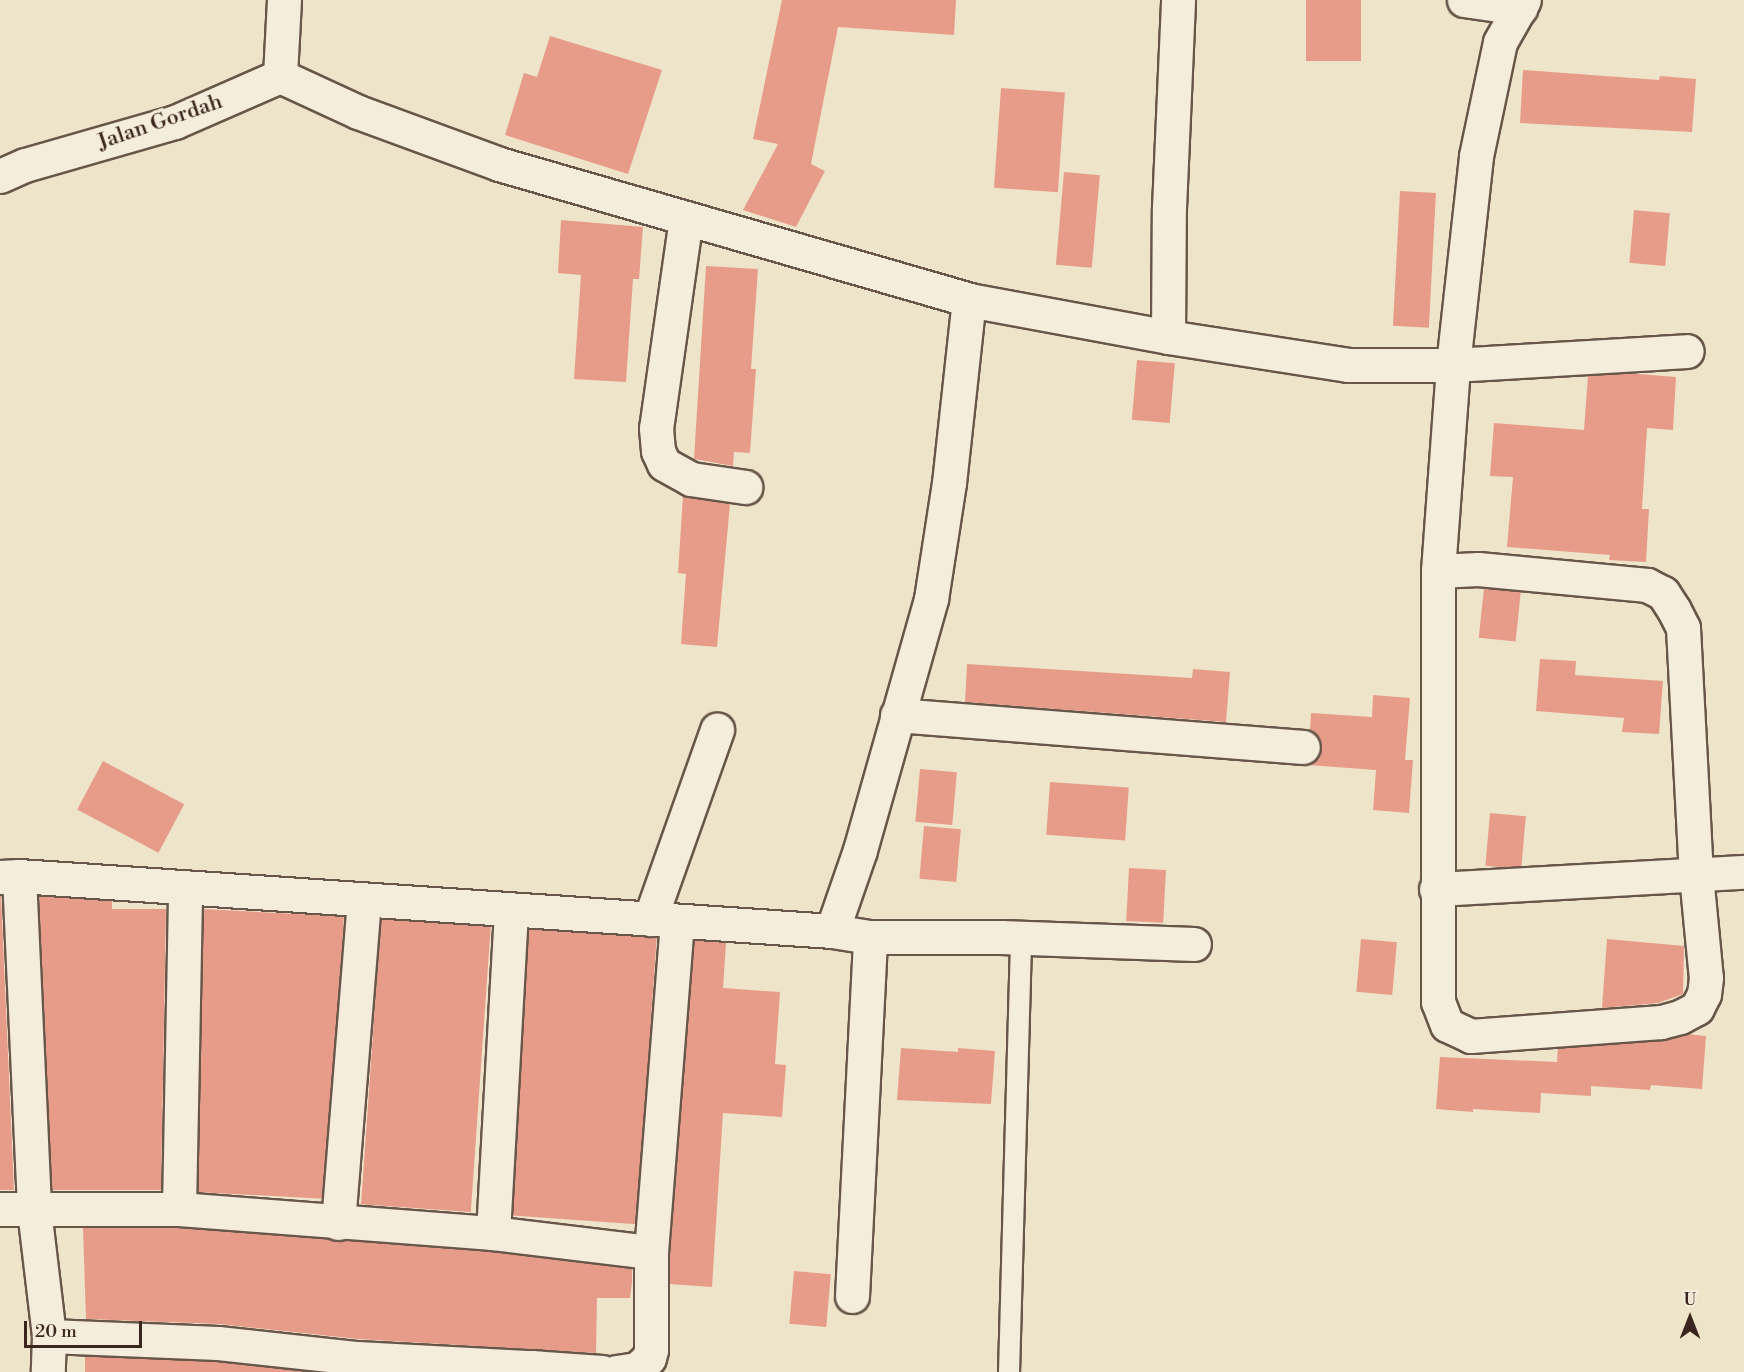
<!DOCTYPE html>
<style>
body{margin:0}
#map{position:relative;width:1744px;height:1372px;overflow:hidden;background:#eee4c9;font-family:"Libre Bodoni",serif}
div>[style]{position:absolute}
.building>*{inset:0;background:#e79c8a;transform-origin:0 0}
.roads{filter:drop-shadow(2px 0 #675649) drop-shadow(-2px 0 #675649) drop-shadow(0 2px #675649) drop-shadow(0 -2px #675649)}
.lane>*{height:20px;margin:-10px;padding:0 10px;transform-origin:10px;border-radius:10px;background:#f4eddc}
.street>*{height:33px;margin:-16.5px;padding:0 16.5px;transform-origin:16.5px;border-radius:16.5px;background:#f4eddc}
span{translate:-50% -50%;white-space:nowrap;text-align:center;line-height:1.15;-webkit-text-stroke:6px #f4eddc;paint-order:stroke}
.street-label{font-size:22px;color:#3a261e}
.north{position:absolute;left:1660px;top:1288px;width:60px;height:60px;-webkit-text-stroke:4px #f4eddc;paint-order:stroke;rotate:0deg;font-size:16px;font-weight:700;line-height:24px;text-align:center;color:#3a261e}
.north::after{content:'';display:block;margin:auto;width:21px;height:27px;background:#3a261e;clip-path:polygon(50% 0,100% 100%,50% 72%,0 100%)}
.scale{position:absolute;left:24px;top:1321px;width:118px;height:27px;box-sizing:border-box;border:3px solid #3a261e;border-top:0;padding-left:8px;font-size:18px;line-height:21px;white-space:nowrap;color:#3a261e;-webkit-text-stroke:4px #f4eddc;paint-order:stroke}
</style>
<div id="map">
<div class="building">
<div style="clip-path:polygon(782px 0,956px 0,954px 35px,838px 27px,811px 164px,825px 171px,796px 227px,743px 210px,778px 144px,753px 139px)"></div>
<div style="left:1306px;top:0;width:55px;height:61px"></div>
<div style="clip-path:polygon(550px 36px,662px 70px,628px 174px,505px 135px,524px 73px,537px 77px)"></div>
<div style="clip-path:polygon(1523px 70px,1659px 80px,1660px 76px,1696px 79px,1692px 132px,1520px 123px)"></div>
<div style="left:1001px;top:88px;width:64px;height:100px;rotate:4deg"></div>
<div style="left:1064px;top:172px;width:36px;height:93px;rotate:5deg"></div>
<div style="left:1400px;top:191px;width:36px;height:135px;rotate:3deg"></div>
<div style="left:1634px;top:210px;width:36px;height:53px;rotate:5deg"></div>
<div style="clip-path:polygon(561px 220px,643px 227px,639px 279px,633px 279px,626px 382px,574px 379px,581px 275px,558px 273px)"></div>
<div style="clip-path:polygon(706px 266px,758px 269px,751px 369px,756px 369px,750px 453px,734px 452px,733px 466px,694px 459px)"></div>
<div style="left:1137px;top:360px;width:38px;height:60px;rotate:5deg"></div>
<div style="clip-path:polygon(1626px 373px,1676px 377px,1673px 430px,1647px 428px,1642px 509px,1649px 509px,1646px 562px,1609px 560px,1610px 555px,1507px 547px,1513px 477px,1490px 476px,1494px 423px,1584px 430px,1588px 376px)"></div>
<div style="clip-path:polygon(683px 496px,730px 504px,717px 647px,681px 644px,686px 574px,678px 573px)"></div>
<div style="left:1484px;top:588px;width:37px;height:50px;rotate:6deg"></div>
<div style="clip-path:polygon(1540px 659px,1576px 661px,1575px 675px,1663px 681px,1659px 734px,1622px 732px,1624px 718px,1536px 711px)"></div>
<div style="clip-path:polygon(967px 664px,1192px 678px,1193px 669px,1230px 672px,1226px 722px,965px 702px)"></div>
<div style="clip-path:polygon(1373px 695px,1410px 698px,1405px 760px,1413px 760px,1409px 813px,1373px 810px,1376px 770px,1308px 765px,1318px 758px,1322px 748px,1320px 738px,1310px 730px,1311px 713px,1372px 717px)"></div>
<div style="left:103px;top:761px;width:92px;height:55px;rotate:28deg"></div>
<div style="left:920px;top:769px;width:37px;height:53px;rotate:5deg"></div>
<div style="left:1050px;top:782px;width:79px;height:53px;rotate:4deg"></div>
<div style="left:1490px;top:813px;width:36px;height:53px;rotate:5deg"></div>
<div style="left:924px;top:826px;width:37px;height:53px;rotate:5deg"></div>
<div style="left:1129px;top:868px;width:37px;height:53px;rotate:3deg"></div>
<div style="clip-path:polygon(0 896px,1px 896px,14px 1190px,0 1190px)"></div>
<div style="clip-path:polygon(39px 896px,112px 901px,112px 909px,166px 909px,161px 1190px,52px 1190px)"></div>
<div style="left:203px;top:909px;width:141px;height:283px;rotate:3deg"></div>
<div style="left:381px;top:919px;width:110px;height:286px;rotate:4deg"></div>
<div style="left:529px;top:929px;width:128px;height:287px;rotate:4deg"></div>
<div style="left:1361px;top:939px;width:36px;height:53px;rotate:5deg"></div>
<div style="clip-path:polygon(1607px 939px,1684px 946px,1683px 994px,1658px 1003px,1602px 1008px)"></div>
<div style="clip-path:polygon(694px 940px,726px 943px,723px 988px,780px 992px,775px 1064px,786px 1065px,782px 1117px,723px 1113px,712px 1287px,670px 1284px,670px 1253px)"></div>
<div style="clip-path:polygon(1687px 1034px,1706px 1036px,1702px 1089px,1651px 1085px,1650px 1090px,1591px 1086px,1591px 1096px,1541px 1093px,1540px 1113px,1473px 1109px,1473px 1112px,1436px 1109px,1440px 1057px,1557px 1062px,1558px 1048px,1662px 1041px)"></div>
<div style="clip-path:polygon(901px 1048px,958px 1052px,958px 1048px,995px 1051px,991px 1104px,897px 1100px)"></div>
<div style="clip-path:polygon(83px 1228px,178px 1228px,491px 1252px,632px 1269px,632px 1282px,630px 1298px,597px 1298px,596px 1353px,358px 1339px,219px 1324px,86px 1319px)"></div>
<div style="left:794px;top:1271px;width:37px;height:53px;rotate:5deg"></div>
<div style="clip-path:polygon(85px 1356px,217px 1362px,312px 1372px,85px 1372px)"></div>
</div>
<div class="roads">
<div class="lane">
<div style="left:1009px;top:1372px;width:435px;rotate:-88.4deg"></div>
</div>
<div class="street">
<div style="left:1464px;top:0;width:57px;rotate:8.1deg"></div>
<div style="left:280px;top:76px;width:86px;rotate:24.8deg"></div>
<div style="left:358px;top:112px;width:150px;rotate:20.2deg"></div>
<div style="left:499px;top:164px;width:489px;rotate:16.1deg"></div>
<div style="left:969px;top:300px;width:202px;rotate:10.5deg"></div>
<div style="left:1168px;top:337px;width:182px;rotate:8.8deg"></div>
<div style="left:1348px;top:365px;width:105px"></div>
<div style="left:1453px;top:365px;width:234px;rotate:-3.4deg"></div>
<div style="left:0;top:176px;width:27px;rotate:-24deg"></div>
<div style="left:25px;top:165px;width:156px;rotate:-16deg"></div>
<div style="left:175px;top:122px;width:115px;rotate:-23.7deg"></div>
<div style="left:280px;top:76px;width:76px;rotate:-87deg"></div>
<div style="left:686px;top:218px;width:212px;rotate:98.1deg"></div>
<div style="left:656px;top:428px;width:23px;rotate:85deg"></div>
<div style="left:658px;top:451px;width:14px;rotate:65deg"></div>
<div style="left:664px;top:464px;width:31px;rotate:29deg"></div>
<div style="left:691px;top:479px;width:55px;rotate:8.4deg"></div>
<div style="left:1168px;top:337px;width:129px;rotate:-89.6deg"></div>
<div style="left:1169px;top:208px;width:208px;rotate:-87.5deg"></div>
<div style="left:1438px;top:571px;width:40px;rotate:-2.9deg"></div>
<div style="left:1478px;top:569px;width:170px;rotate:5.4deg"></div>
<div style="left:1647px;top:585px;width:18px;rotate:27deg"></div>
<div style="left:1663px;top:593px;width:20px;rotate:57deg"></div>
<div style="left:1674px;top:610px;width:20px;rotate:63deg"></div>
<div style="left:1683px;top:628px;width:247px;rotate:87deg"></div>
<div style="left:1696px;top:875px;width:103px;rotate:84.5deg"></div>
<div style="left:1706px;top:978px;width:16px;rotate:97deg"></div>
<div style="left:1704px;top:994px;width:16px;rotate:117deg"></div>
<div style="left:1697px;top:1008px;width:19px;rotate:152deg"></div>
<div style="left:1680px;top:1017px;width:20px;rotate:165deg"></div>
<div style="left:1661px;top:1022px;width:191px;rotate:175.8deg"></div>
<div style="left:1471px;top:1036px;width:26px;rotate:-155deg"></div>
<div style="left:1447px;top:1025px;width:25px;rotate:-111deg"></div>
<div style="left:1438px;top:1002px;width:431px;rotate:-90deg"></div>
<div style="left:1438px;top:571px;width:207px;rotate:-85.8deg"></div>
<div style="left:1453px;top:365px;width:210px;rotate:-83.7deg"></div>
<div style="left:1476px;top:156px;width:116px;rotate:-78.1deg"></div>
<div style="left:1500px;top:42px;width:48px;rotate:-60.3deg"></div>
<div style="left:897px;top:715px;width:407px;rotate:4.5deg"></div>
<div style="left:19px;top:876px;width:334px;rotate:87.4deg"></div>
<div style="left:34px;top:1210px;width:127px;rotate:83.2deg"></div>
<div style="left:49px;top:1336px;width:36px;rotate:92deg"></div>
<div style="left:0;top:877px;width:19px;rotate:-3deg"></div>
<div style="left:19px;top:876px;width:815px;rotate:3.87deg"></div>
<div style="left:832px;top:931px;width:86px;rotate:-70.9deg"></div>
<div style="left:860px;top:850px;width:261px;rotate:-74.2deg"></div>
<div style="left:931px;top:599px;width:117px;rotate:-81.2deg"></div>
<div style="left:949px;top:483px;width:184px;rotate:-83.8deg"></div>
<div style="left:1436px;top:889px;width:308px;rotate:-3.2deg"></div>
<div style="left:650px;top:919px;width:201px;rotate:-70.5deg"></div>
<div style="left:832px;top:931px;width:38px;rotate:9deg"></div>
<div style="left:870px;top:937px;width:131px"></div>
<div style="left:1001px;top:937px;width:193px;rotate:2.1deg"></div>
<div style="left:0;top:1209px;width:179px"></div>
<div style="left:179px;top:1209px;width:315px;rotate:4.4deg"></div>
<div style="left:493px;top:1233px;width:159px;rotate:6.9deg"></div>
<div style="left:179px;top:1209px;width:322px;rotate:-88.9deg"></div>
<div style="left:338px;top:1223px;width:324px;rotate:-85.4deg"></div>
<div style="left:493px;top:1233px;width:324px;rotate:-86.8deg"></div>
<div style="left:852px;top:1296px;width:359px;rotate:-87.1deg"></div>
<div style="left:49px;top:1336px;width:169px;rotate:2.4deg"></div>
<div style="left:218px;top:1343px;width:140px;rotate:6.2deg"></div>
<div style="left:357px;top:1358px;width:174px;rotate:3deg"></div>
<div style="left:531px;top:1367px;width:5px;rotate:90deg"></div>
<div style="left:531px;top:1367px;width:71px;rotate:4deg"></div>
<div style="left:616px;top:1372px;width:21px;rotate:-8deg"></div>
<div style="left:637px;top:1369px;width:16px;rotate:-43deg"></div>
<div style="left:649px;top:1358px;width:8px;rotate:-76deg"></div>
<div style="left:651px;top:1350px;width:98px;rotate:-90deg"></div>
<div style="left:651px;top:1252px;width:332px;rotate:-85.5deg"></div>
</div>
</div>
<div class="street-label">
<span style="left:160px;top:122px;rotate:-19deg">Jalan Gordah</span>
</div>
<div class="north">U</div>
<div class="scale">20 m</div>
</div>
